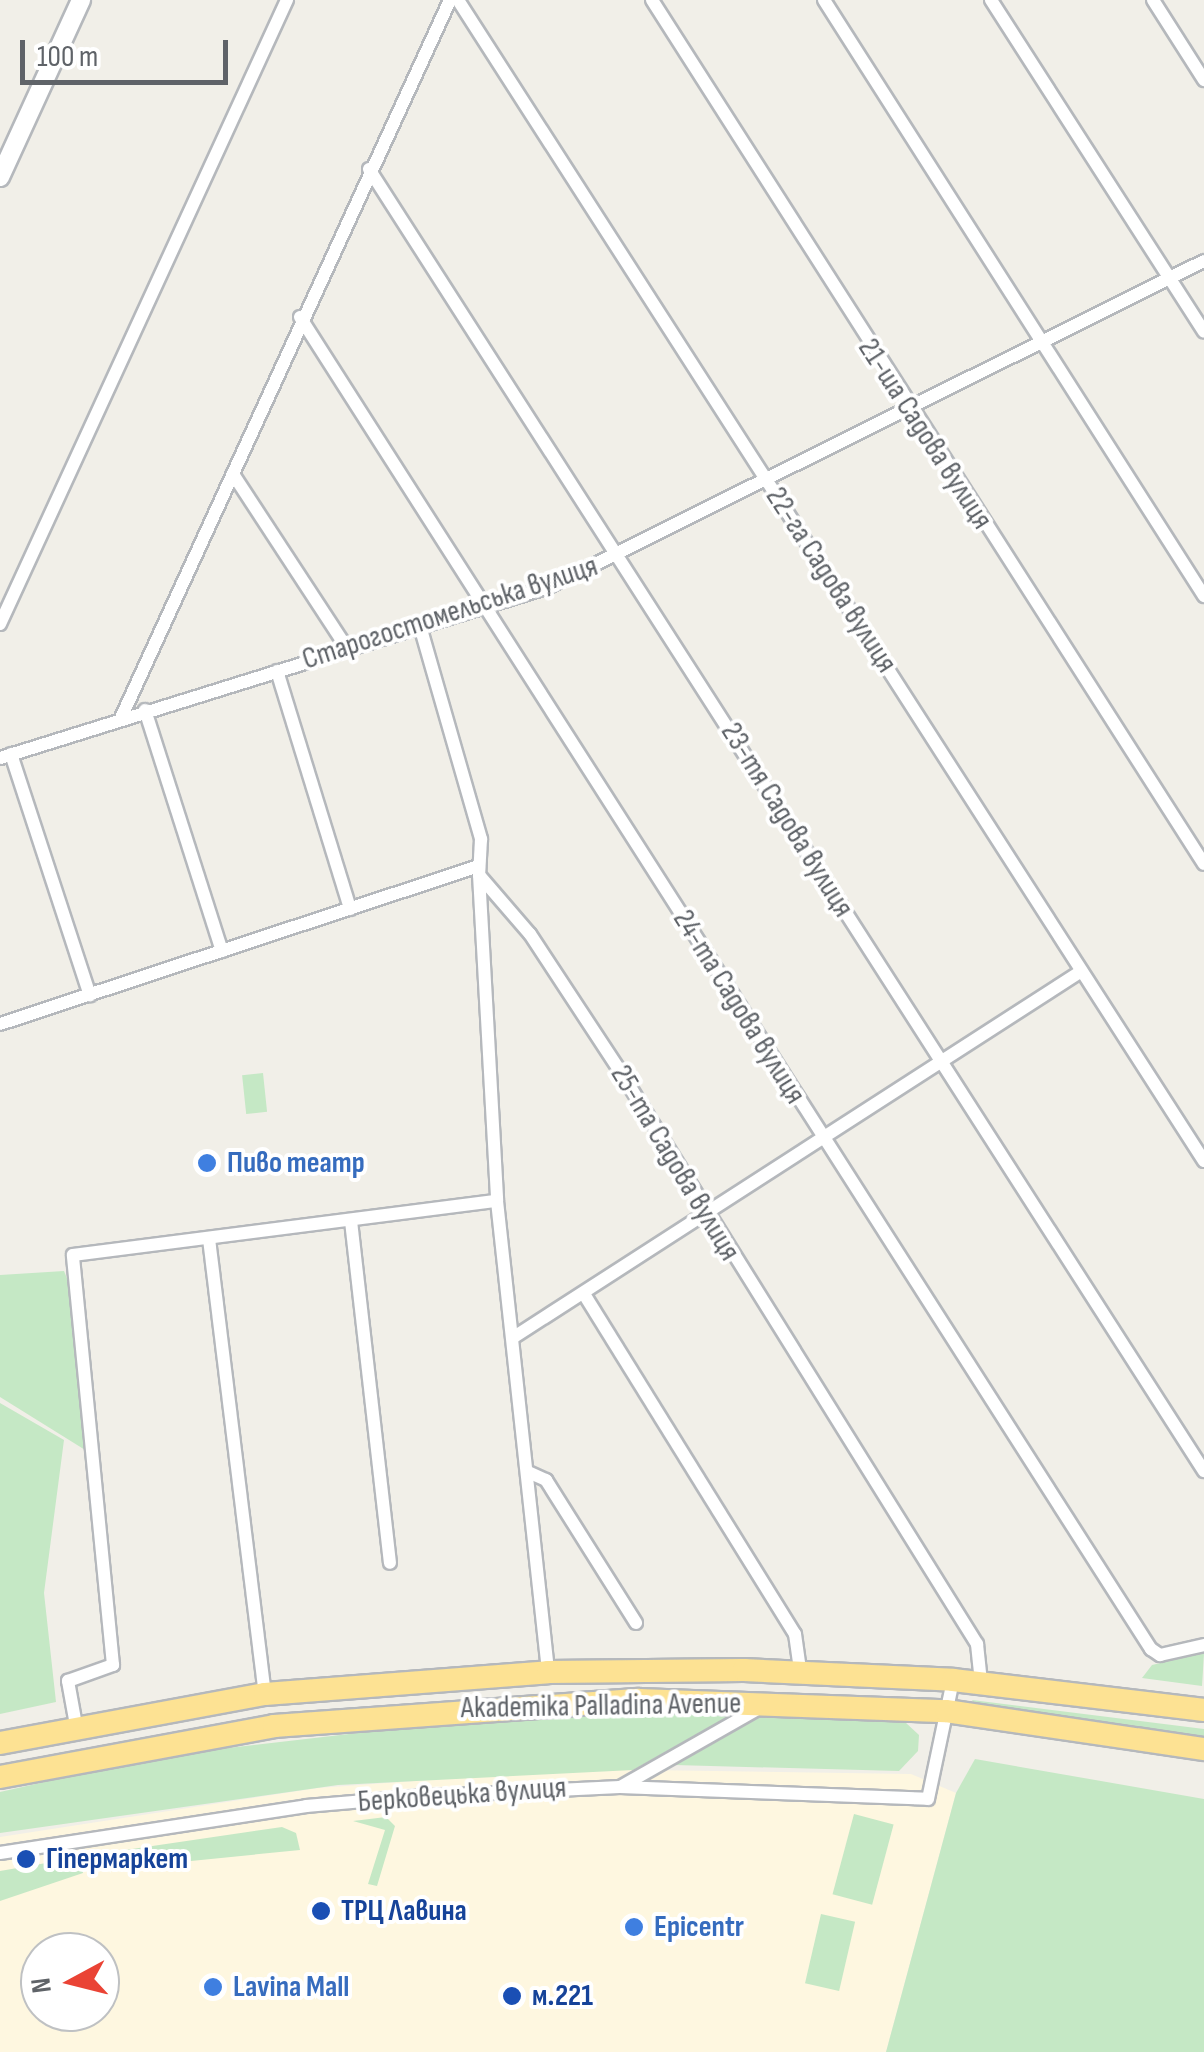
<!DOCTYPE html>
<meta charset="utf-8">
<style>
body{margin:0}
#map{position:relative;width:1204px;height:2052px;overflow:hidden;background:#f1efe8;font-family:"Sofia Sans Condensed",sans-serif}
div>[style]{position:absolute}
.commercial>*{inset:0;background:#fef7e0}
.green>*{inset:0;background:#c5e8c5;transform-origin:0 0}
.roads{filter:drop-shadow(2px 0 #b5b8bc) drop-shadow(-2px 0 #b5b8bc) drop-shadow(0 2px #b5b8bc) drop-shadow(0 -2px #b5b8bc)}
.street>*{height:12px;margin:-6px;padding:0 6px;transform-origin:6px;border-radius:6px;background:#fff}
.secondary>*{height:18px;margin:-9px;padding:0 9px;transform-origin:9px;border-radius:9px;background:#fff}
.highway>*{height:22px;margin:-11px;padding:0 11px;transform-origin:11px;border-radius:11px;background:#fde293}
.dots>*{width:28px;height:28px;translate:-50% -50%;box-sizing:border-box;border:5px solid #fff;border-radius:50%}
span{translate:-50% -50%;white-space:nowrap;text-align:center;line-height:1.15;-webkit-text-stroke:8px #fff;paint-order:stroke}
.street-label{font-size:30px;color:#5f6368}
.shop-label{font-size:30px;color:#366cbe;font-weight:700}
.left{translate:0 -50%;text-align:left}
.transit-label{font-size:30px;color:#164399;font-weight:700}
.north{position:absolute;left:20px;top:1932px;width:100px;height:100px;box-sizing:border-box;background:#fff;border:2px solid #bfc1c3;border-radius:50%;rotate:263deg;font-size:28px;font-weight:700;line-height:40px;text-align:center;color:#5f6368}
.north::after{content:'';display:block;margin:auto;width:35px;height:45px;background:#ea4335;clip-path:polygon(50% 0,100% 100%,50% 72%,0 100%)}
.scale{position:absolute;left:20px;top:40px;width:208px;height:45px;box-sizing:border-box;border:5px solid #5f6368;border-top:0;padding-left:12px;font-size:30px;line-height:35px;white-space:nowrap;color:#5f6368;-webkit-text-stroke:8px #fff;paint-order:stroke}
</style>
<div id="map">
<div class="commercial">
<div style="clip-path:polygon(evenodd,579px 1769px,911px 1774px,956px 1793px,886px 2052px,0 2052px,0 1837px,318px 1788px,579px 1769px,40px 1952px,100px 1952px,100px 2012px,40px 2012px,40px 1952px)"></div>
</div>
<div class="green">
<div style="left:263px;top:1073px;width:39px;height:21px;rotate:84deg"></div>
<div style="clip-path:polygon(64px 1271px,68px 1281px,90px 1453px,0 1397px,0 1275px)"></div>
<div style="clip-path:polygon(0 1403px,64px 1440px,44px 1593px,56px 1702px,0 1714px)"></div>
<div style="clip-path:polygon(1204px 1653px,1202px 1686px,1142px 1678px,1152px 1665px)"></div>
<div style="clip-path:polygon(972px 1700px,1204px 1729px,1204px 1737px,975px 1705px)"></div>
<div style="clip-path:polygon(739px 1711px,633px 1770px,338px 1785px,0 1833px,0 1792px,160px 1756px,470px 1720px)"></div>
<div style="clip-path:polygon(765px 1714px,905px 1722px,919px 1735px,918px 1751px,899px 1771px,675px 1765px)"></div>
<div style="clip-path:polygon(975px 1759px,1204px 1799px,1204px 2052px,886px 2052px,956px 1793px)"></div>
<div style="left:854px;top:1814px;width:41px;height:83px;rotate:15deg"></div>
<div style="clip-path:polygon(386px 1817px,395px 1826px,377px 1886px,368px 1884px,385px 1830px,353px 1821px)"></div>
<div style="clip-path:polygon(282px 1827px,296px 1833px,300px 1850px,101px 1870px,98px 1854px)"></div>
<div style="clip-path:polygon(81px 1857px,83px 1873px,0 1901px,0 1871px)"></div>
<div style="left:821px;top:1914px;width:35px;height:71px;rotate:13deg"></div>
</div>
<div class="roads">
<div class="street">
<div style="left:458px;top:0;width:1380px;rotate:57.28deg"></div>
<div style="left:652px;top:0;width:1025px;rotate:57.43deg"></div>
<div style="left:824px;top:0;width:707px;rotate:57.48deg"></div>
<div style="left:991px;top:0;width:394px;rotate:57.3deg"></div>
<div style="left:1153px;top:0;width:95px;rotate:57.5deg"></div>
<div style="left:369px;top:169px;width:1547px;rotate:57.33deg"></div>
<div style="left:300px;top:317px;width:1581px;rotate:57.43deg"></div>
<div style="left:1151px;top:1649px;width:11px;rotate:34deg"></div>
<div style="left:1160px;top:1655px;width:45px;rotate:-12.8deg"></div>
<div style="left:233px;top:474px;width:207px;rotate:56.8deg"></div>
<div style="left:0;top:624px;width:687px;rotate:-65.3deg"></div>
<div style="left:420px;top:626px;width:222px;rotate:74deg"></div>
<div style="left:481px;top:839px;width:36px;rotate:93deg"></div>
<div style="left:479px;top:875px;width:78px;rotate:49.2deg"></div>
<div style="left:530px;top:934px;width:168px;rotate:56.7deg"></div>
<div style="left:622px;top:1074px;width:672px;rotate:58.09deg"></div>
<div style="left:977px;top:1644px;width:38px;rotate:84deg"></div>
<div style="left:277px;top:671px;width:249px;rotate:72.9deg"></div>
<div style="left:145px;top:710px;width:253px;rotate:72.3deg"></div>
<div style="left:121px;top:718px;width:790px;rotate:-65.38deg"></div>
<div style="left:11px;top:754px;width:254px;rotate:71.9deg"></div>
<div style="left:0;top:758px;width:575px;rotate:-17.3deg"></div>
<div style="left:549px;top:587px;width:732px;rotate:-26.46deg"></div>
<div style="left:479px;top:875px;width:326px;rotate:86.8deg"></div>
<div style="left:497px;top:1201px;width:474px;rotate:83.8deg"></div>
<div style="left:0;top:1024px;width:504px;rotate:-18.26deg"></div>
<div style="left:351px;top:1221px;width:344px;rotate:83.5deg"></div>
<div style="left:209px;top:1239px;width:458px;rotate:83deg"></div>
<div style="left:584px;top:1294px;width:400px;rotate:58.2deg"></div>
<div style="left:795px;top:1634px;width:37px;rotate:82deg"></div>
<div style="left:514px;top:1337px;width:673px;rotate:-32.82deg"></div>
<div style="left:528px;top:1472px;width:20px;rotate:24deg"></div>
<div style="left:546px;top:1480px;width:169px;rotate:57.8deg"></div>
<div style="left:76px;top:1725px;width:45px;rotate:-100.3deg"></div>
<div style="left:68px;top:1681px;width:48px;rotate:-19.6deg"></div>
<div style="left:113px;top:1665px;width:412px;rotate:-95.6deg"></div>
<div style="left:73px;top:1255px;width:427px;rotate:-7.3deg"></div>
<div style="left:622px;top:1786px;width:160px;rotate:-29.6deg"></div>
<div style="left:0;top:1853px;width:310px;rotate:-8.7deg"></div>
<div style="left:306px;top:1806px;width:104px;rotate:-4.9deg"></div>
<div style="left:410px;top:1797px;width:210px;rotate:-2.7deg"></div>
<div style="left:620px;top:1787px;width:308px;rotate:2.2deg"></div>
<div style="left:928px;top:1799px;width:122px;rotate:-78.1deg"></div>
</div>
<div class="secondary">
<div style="left:0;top:177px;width:195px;rotate:-65.4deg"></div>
</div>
<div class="highway">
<div style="left:0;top:1743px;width:269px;rotate:-10.5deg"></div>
<div style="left:265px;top:1694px;width:284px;rotate:-4.4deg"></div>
<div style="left:548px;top:1672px;width:196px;rotate:-0.6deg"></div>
<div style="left:744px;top:1670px;width:209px;rotate:2.7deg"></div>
<div style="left:953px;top:1680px;width:253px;rotate:6.8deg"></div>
<div style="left:0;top:1777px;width:279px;rotate:-10.5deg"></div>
<div style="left:274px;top:1726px;width:366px;rotate:-4.1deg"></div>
<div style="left:639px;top:1700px;width:307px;rotate:2.1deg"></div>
<div style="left:946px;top:1711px;width:261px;rotate:8.4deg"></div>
</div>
</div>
<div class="dots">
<div style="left:207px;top:1163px;background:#3f7fe0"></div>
<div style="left:26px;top:1859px;background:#1a4fb4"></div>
<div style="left:321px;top:1911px;background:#1a4fb4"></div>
<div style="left:634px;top:1927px;background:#3f7fe0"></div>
<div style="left:213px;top:1987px;background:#3f7fe0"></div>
<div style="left:512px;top:1996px;background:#1a4fb4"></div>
</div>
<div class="street-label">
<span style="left:925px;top:434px;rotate:57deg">21-ша Садова вулиця</span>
<span style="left:831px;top:580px;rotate:57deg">22-га Садова вулиця</span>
<span style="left:450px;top:613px;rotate:-18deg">Старогостомельська вулиця</span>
<span style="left:787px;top:820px;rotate:58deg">23-тя Садова вулиця</span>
<span style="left:739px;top:1007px;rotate:58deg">24-та Садова вулиця</span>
<span style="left:675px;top:1163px;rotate:59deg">25-та Садова вулиця</span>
<span style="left:601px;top:1706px;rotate:-1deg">Akademika Palladina Avenue</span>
<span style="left:462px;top:1795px;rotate:-4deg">Берковецька вулиця</span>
</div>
<div class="shop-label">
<span class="left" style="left:227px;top:1163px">Пиво театр</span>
<span class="left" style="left:654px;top:1927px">Epicentr</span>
<span class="left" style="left:233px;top:1987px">Lavina Mall</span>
</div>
<div class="transit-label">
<span class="left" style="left:46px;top:1859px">Гіпермаркет</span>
<span class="left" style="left:341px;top:1911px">ТРЦ Лавина</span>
<span class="left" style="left:532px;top:1996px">м.221</span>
</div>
<div class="north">N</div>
<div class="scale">100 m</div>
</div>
